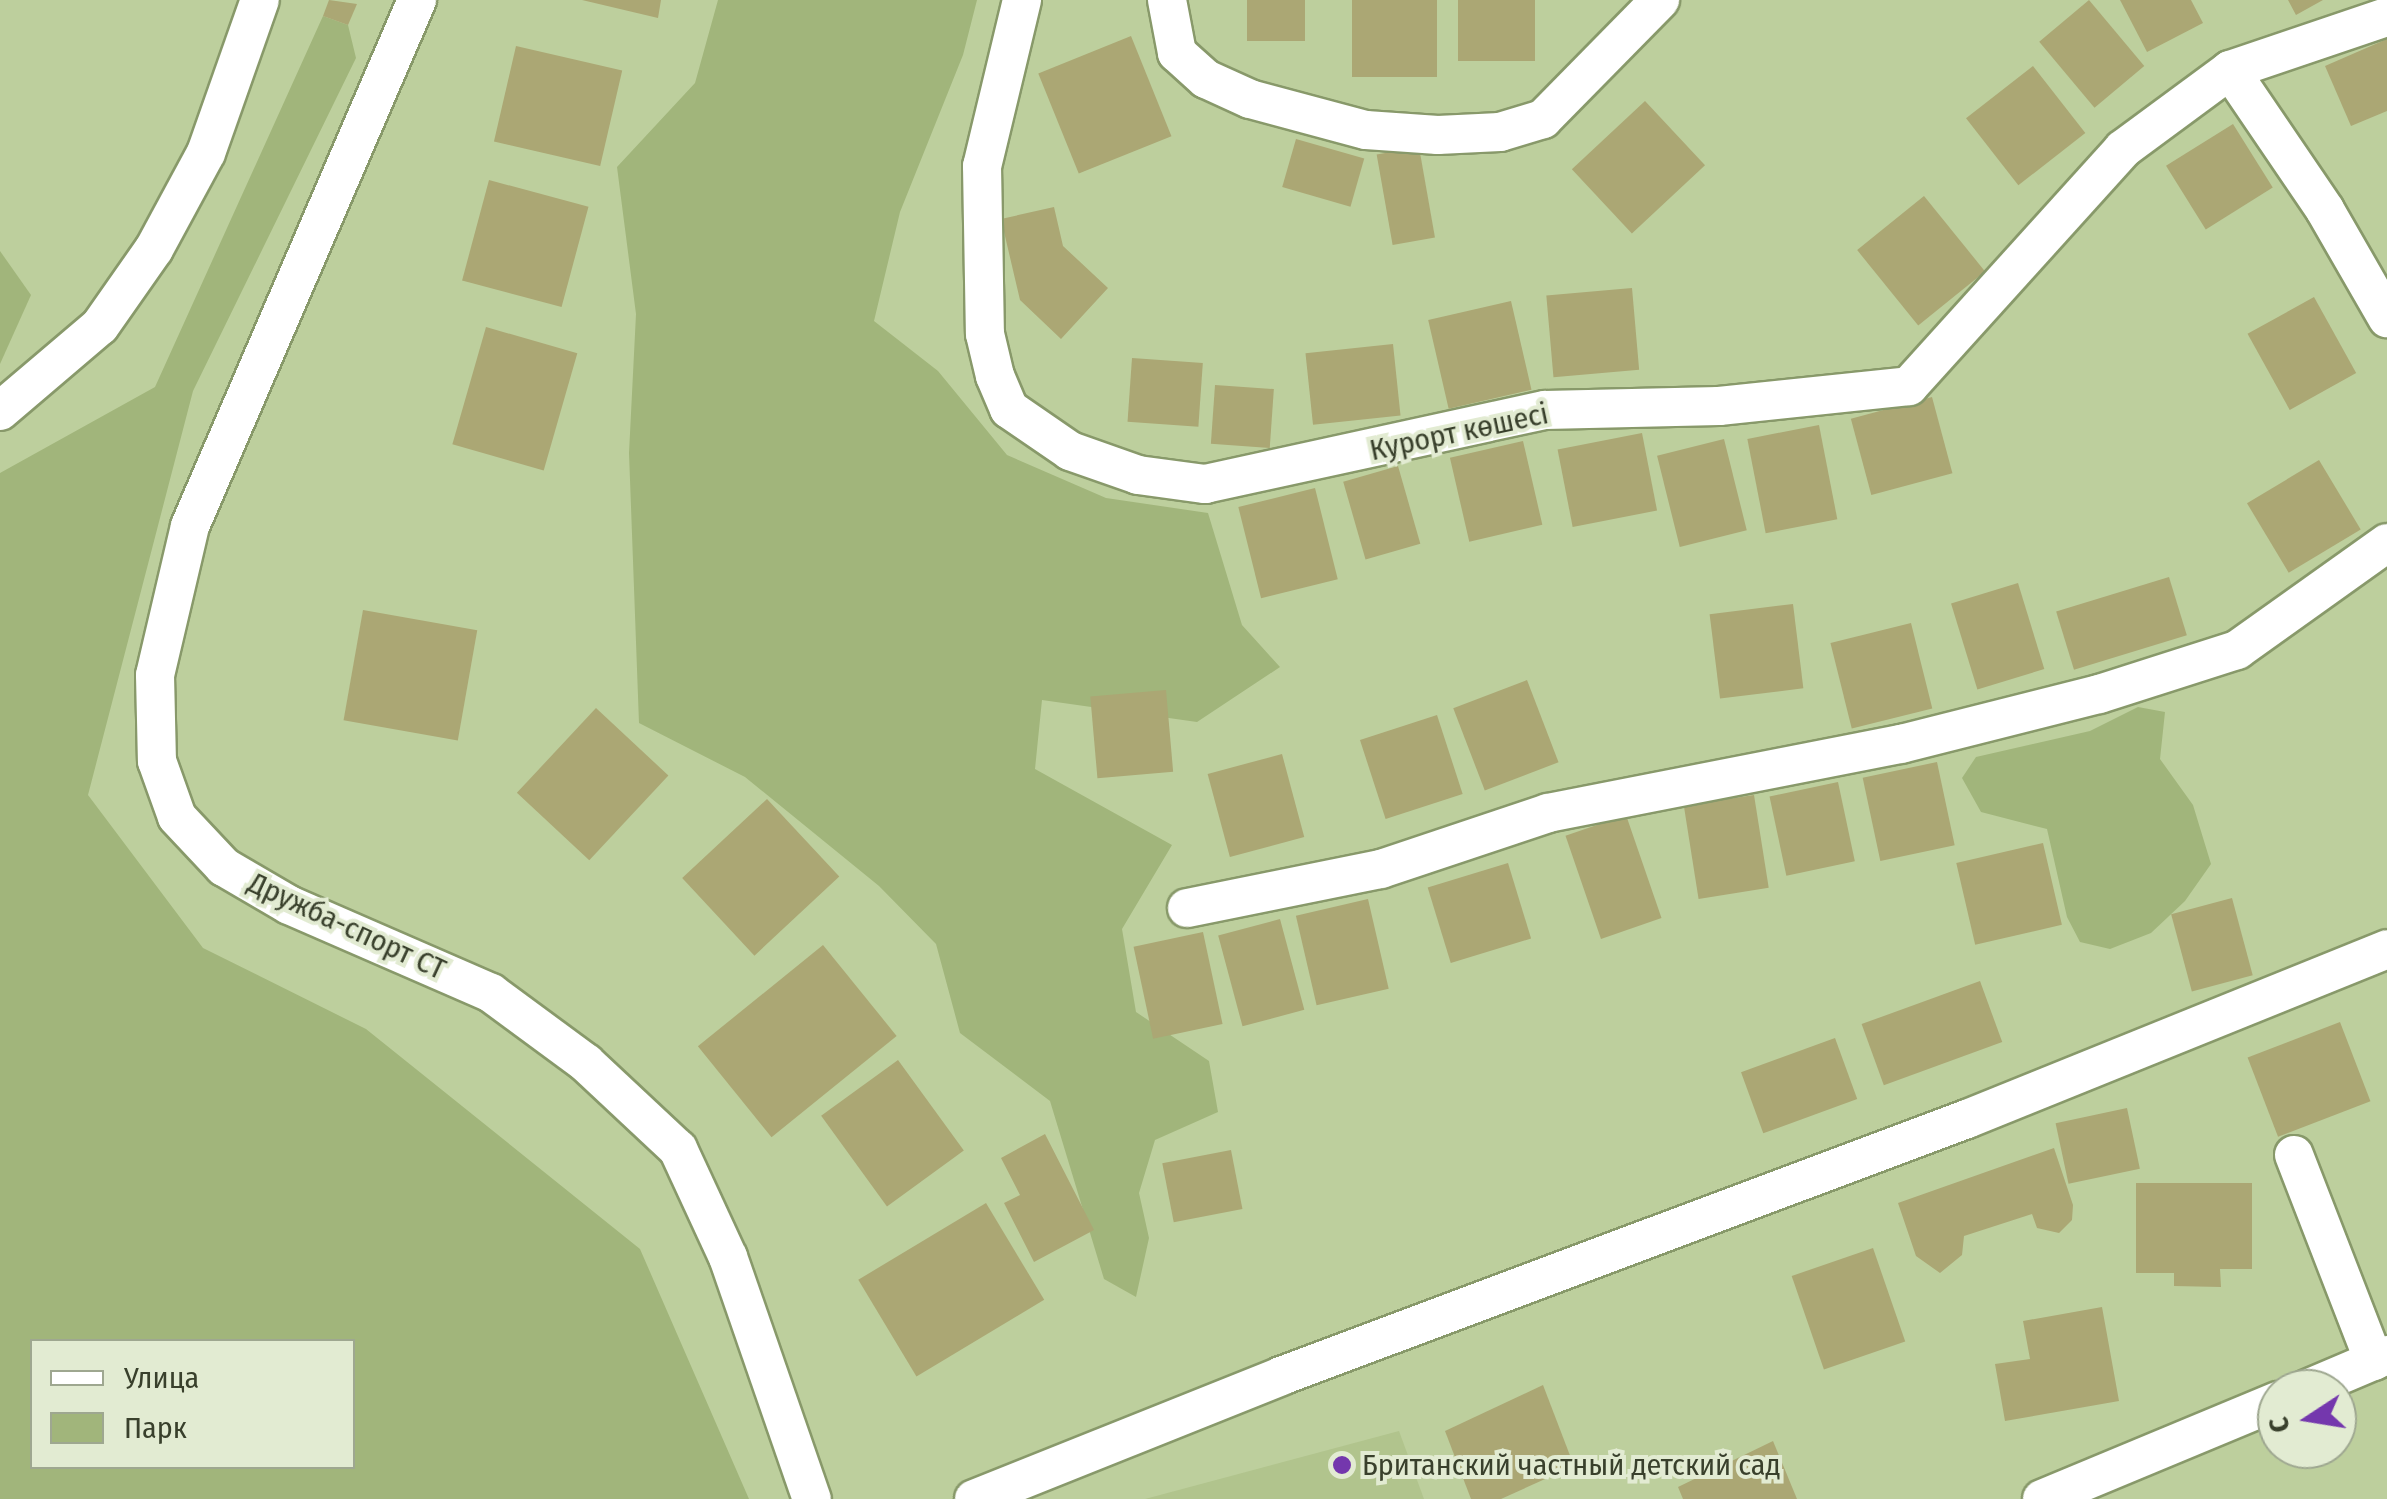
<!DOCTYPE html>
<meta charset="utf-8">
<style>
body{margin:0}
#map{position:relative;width:2387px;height:1499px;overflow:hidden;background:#bdcf9d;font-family:"Fira Sans Condensed",sans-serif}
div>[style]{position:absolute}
.built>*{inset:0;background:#b1c48d}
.green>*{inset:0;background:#a1b57b}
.building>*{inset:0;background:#aba774;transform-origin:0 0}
.roads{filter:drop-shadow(2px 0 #88996a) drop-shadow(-2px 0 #88996a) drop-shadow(0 2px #88996a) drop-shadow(0 -2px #88996a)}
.street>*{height:38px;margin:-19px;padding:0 19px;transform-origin:19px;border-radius:19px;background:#fff}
.dots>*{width:28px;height:28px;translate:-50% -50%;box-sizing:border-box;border:5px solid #e2ebd2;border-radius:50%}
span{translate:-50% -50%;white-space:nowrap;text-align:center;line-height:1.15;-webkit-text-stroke:8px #e2ebd2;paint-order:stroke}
.street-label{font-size:30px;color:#39402c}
.poi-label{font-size:30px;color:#39402c}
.left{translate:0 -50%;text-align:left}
.legend{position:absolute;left:30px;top:1339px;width:325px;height:130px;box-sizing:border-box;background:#e2ebd2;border:2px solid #9ea790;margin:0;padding:12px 18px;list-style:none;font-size:30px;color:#39402c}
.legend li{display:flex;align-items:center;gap:20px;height:50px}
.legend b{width:50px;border:2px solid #9ea790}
.north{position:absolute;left:2257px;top:1369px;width:100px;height:100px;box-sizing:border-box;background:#e2ebd2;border:2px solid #9ea790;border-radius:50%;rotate:258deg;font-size:28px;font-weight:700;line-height:40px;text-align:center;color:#39402c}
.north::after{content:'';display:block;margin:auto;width:35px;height:45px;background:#7437ad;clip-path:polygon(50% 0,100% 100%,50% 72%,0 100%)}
</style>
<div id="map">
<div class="built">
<div style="clip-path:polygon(1399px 1431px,1424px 1499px,1145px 1499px)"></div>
</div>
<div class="green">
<div style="clip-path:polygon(718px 0,977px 0,963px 55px,900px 212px,874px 321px,938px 371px,1007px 455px,1106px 498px,1208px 513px,1242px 625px,1280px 667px,1197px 722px,1042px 700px,1035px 769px,1172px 845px,1122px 929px,1136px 1012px,1209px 1061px,1218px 1112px,1155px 1140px,1139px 1193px,1149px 1238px,1136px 1297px,1104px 1279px,1050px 1101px,960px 1033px,936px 944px,879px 886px,745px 777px,639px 723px,629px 453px,636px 314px,617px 167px,695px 83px)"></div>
<div style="clip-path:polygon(evenodd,323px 16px,348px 25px,356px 58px,193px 391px,88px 795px,203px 948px,366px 1029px,640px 1249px,749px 1499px,0 1499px,0 473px,155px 387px,323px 16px,32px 1342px,352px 1342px,352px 1466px,32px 1466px,32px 1342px)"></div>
<div style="clip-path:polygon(0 251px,31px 295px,0 364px)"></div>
<div style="clip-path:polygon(2138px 707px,2165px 712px,2160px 759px,2193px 805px,2211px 864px,2185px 901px,2151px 933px,2110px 949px,2080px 942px,2067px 917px,2047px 829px,1981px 812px,1962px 778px,1976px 757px,2090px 731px)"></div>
</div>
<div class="building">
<div style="clip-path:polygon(329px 0,357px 4px,348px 25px,323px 16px)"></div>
<div style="clip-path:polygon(582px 0,661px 0,658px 18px)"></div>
<div style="left:1247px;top:0;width:58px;height:41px"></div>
<div style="left:1352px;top:0;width:85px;height:77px"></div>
<div style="left:1458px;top:0;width:77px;height:61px"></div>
<div style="left:2089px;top:0;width:86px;height:65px;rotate:50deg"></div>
<div style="clip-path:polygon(2120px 0,2191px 0,2203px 23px,2147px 52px)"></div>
<div style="clip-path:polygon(2288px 0,2323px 0,2296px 15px)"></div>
<div style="left:1131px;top:36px;width:108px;height:100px;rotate:68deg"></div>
<div style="clip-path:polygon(2387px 39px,2387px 111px,2351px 126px,2325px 66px)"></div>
<div style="left:516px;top:46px;width:109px;height:98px;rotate:13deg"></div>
<div style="left:2033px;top:66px;width:85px;height:85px;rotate:52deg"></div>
<div style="left:1645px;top:101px;width:88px;height:100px;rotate:47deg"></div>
<div style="left:2233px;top:124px;width:75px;height:79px;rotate:58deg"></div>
<div style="left:1296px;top:139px;width:71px;height:50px;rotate:16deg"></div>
<div style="left:1419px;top:147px;width:92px;height:43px;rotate:80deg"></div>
<div style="left:489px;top:180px;width:103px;height:104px;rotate:15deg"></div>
<div style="left:1924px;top:196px;width:97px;height:86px;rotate:51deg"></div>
<div style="clip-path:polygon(1054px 207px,1063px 246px,1108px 288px,1061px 339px,1020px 300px,1001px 219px)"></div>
<div style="left:1632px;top:288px;width:82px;height:86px;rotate:85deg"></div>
<div style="left:2314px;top:297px;width:87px;height:76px;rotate:61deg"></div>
<div style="left:1511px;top:301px;width:91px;height:85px;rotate:77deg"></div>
<div style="left:486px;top:327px;width:95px;height:122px;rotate:16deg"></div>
<div style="left:1393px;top:344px;width:72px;height:88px;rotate:84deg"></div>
<div style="left:1132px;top:358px;width:71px;height:64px;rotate:4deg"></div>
<div style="left:1215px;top:385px;width:59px;height:59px;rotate:4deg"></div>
<div style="left:1932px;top:397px;width:79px;height:84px;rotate:75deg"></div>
<div style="left:1819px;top:425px;width:96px;height:73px;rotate:79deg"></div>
<div style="left:1642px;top:433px;width:79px;height:86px;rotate:79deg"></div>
<div style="left:1724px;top:439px;width:94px;height:69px;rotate:76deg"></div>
<div style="left:1523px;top:441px;width:86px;height:75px;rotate:77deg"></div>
<div style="left:2319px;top:460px;width:81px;height:84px;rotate:59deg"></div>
<div style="left:1398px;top:466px;width:81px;height:57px;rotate:74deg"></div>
<div style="left:1315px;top:488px;width:94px;height:79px;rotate:76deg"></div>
<div style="left:2169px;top:577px;width:61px;height:118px;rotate:73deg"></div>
<div style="left:2018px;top:583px;width:90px;height:70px;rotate:73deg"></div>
<div style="left:1793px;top:604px;width:85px;height:84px;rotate:83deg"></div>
<div style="left:363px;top:610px;width:116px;height:112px;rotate:10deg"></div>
<div style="left:1911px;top:623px;width:88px;height:83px;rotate:76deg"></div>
<div style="left:1527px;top:680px;width:88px;height:79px;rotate:69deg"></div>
<div style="left:1166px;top:690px;width:82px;height:76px;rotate:85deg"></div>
<div style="left:596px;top:708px;width:99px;height:116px;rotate:43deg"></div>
<div style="left:1437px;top:715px;width:83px;height:81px;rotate:72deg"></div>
<div style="left:1282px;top:754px;width:86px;height:77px;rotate:75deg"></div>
<div style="left:1937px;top:762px;width:85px;height:76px;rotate:78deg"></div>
<div style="left:1838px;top:782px;width:81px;height:70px;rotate:78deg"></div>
<div style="left:1754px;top:795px;width:94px;height:71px;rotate:81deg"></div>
<div style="left:767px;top:799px;width:106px;height:116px;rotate:47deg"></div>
<div style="left:1626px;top:815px;width:109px;height:64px;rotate:71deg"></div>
<div style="left:2043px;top:843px;width:84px;height:89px;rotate:77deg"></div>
<div style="left:1508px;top:863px;width:79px;height:84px;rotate:73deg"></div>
<div style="left:2232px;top:898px;width:80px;height:63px;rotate:75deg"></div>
<div style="left:1368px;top:899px;width:92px;height:74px;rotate:77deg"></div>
<div style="left:1280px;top:919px;width:94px;height:64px;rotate:75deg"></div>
<div style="left:1203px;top:932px;width:94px;height:71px;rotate:78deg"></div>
<div style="left:823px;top:945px;width:117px;height:161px;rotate:51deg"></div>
<div style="left:1980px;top:981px;width:65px;height:126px;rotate:70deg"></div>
<div style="left:2340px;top:1022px;width:85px;height:99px;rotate:69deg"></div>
<div style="left:1835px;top:1038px;width:65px;height:100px;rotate:70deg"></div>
<div style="left:898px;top:1060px;width:112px;height:95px;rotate:54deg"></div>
<div style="left:2127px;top:1108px;width:62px;height:73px;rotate:78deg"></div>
<div style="clip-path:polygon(1045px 1134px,1094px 1230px,1034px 1262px,1004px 1203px,1020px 1195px,1001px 1158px)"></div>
<div style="clip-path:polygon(2054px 1148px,2073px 1205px,2072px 1220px,2059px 1233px,2037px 1228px,2032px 1214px,1964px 1236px,1962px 1255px,1940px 1273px,1916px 1256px,1898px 1203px)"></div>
<div style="left:1231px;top:1150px;width:60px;height:70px;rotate:79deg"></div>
<div style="clip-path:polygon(2136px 1183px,2252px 1183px,2252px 1269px,2220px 1269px,2221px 1287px,2174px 1286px,2174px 1273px,2136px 1273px)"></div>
<div style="left:986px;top:1203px;width:113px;height:149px;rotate:59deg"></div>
<div style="left:1873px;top:1248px;width:99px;height:86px;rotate:71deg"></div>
<div style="clip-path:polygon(2102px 1307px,2119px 1401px,2005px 1421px,1995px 1364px,2030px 1359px,2023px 1321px)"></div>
<div style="clip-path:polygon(1543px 1385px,1574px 1466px,1501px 1499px,1471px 1499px,1445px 1431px)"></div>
<div style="clip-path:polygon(1773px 1441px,1797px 1499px,1683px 1499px,1678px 1487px)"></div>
</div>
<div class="roads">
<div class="street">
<div style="left:417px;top:0;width:573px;rotate:113.34deg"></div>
<div style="left:190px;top:526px;width:153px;rotate:103.2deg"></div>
<div style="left:155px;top:675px;width:86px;rotate:88.7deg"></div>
<div style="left:157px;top:761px;width:59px;rotate:70.3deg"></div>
<div style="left:177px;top:817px;width:69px;rotate:46.8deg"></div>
<div style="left:224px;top:867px;width:75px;rotate:30.3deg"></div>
<div style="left:289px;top:905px;width:220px;rotate:23.5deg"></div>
<div style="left:491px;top:993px;width:118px;rotate:36.4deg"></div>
<div style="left:586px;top:1063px;width:126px;rotate:43.1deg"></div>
<div style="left:678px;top:1149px;width:119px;rotate:65.2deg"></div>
<div style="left:728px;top:1257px;width:256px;rotate:70.9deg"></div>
<div style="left:1022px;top:0;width:171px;rotate:103.5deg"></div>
<div style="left:982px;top:166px;width:168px;rotate:89deg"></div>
<div style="left:985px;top:334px;width:43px;rotate:76.6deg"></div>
<div style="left:995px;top:376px;width:36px;rotate:67deg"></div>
<div style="left:1009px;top:409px;width:74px;rotate:34.5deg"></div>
<div style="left:1070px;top:451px;width:72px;rotate:19.4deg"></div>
<div style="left:1138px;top:475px;width:68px;rotate:7.7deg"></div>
<div style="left:1205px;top:484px;width:348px;rotate:-12.3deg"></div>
<div style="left:1545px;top:410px;width:174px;rotate:-1.3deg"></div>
<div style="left:1719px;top:406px;width:191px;rotate:-6deg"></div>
<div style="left:1909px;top:386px;width:319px;rotate:-47.9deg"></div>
<div style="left:2123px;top:149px;width:133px;rotate:-36.4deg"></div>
<div style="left:2230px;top:70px;width:166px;rotate:-18.7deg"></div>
<div style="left:1167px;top:0;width:54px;rotate:79.3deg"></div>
<div style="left:1177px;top:53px;width:39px;rotate:42deg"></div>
<div style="left:1206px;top:79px;width:48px;rotate:24.4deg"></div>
<div style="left:1250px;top:99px;width:120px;rotate:15deg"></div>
<div style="left:1366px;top:130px;width:72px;rotate:4deg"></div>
<div style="left:1438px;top:135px;width:62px;rotate:-2.8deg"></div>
<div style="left:1500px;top:132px;width:45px;rotate:-16.8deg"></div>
<div style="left:1543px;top:119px;width:167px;rotate:-45.5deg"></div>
<div style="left:2230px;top:70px;width:169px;rotate:55.8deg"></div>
<div style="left:2325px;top:210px;width:125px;rotate:60.1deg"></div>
<div style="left:0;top:411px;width:131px;rotate:-40.4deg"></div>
<div style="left:100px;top:326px;width:94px;rotate:-55deg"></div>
<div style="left:154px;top:249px;width:109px;rotate:-61.6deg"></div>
<div style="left:206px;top:153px;width:162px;rotate:-70.6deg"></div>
<div style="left:1187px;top:908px;width:198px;rotate:-11.4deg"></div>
<div style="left:1381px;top:869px;width:176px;rotate:-18.5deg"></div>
<div style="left:1548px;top:813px;width:360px;rotate:-11.1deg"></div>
<div style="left:1901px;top:744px;width:204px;rotate:-14.2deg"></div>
<div style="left:2099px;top:694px;width:145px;rotate:-17.7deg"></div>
<div style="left:2237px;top:650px;width:184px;rotate:-35.5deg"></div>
<div style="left:2294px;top:1155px;width:221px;rotate:68.8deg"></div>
<div style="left:2307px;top:1389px;width:87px;rotate:-23deg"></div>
<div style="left:974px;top:1499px;width:331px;rotate:-21.8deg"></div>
<div style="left:1281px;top:1376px;width:733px;rotate:-20.54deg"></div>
<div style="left:1967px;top:1119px;width:453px;rotate:-22deg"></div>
<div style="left:2042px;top:1499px;width:255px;rotate:-22.6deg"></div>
</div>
</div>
<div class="dots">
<div style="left:1342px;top:1465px;background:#7437ad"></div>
</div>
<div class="street-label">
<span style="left:1459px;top:432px;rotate:-12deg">Курорт көшесі</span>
<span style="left:347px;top:926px;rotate:25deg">Дружба-спорт СТ</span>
</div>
<div class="poi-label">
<span class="left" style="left:1362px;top:1465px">Британский частный детский сад</span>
</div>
<ul class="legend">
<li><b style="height:12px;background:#fff"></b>Улица</li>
<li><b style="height:28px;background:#a1b57b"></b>Парк</li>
</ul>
<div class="north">С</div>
</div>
